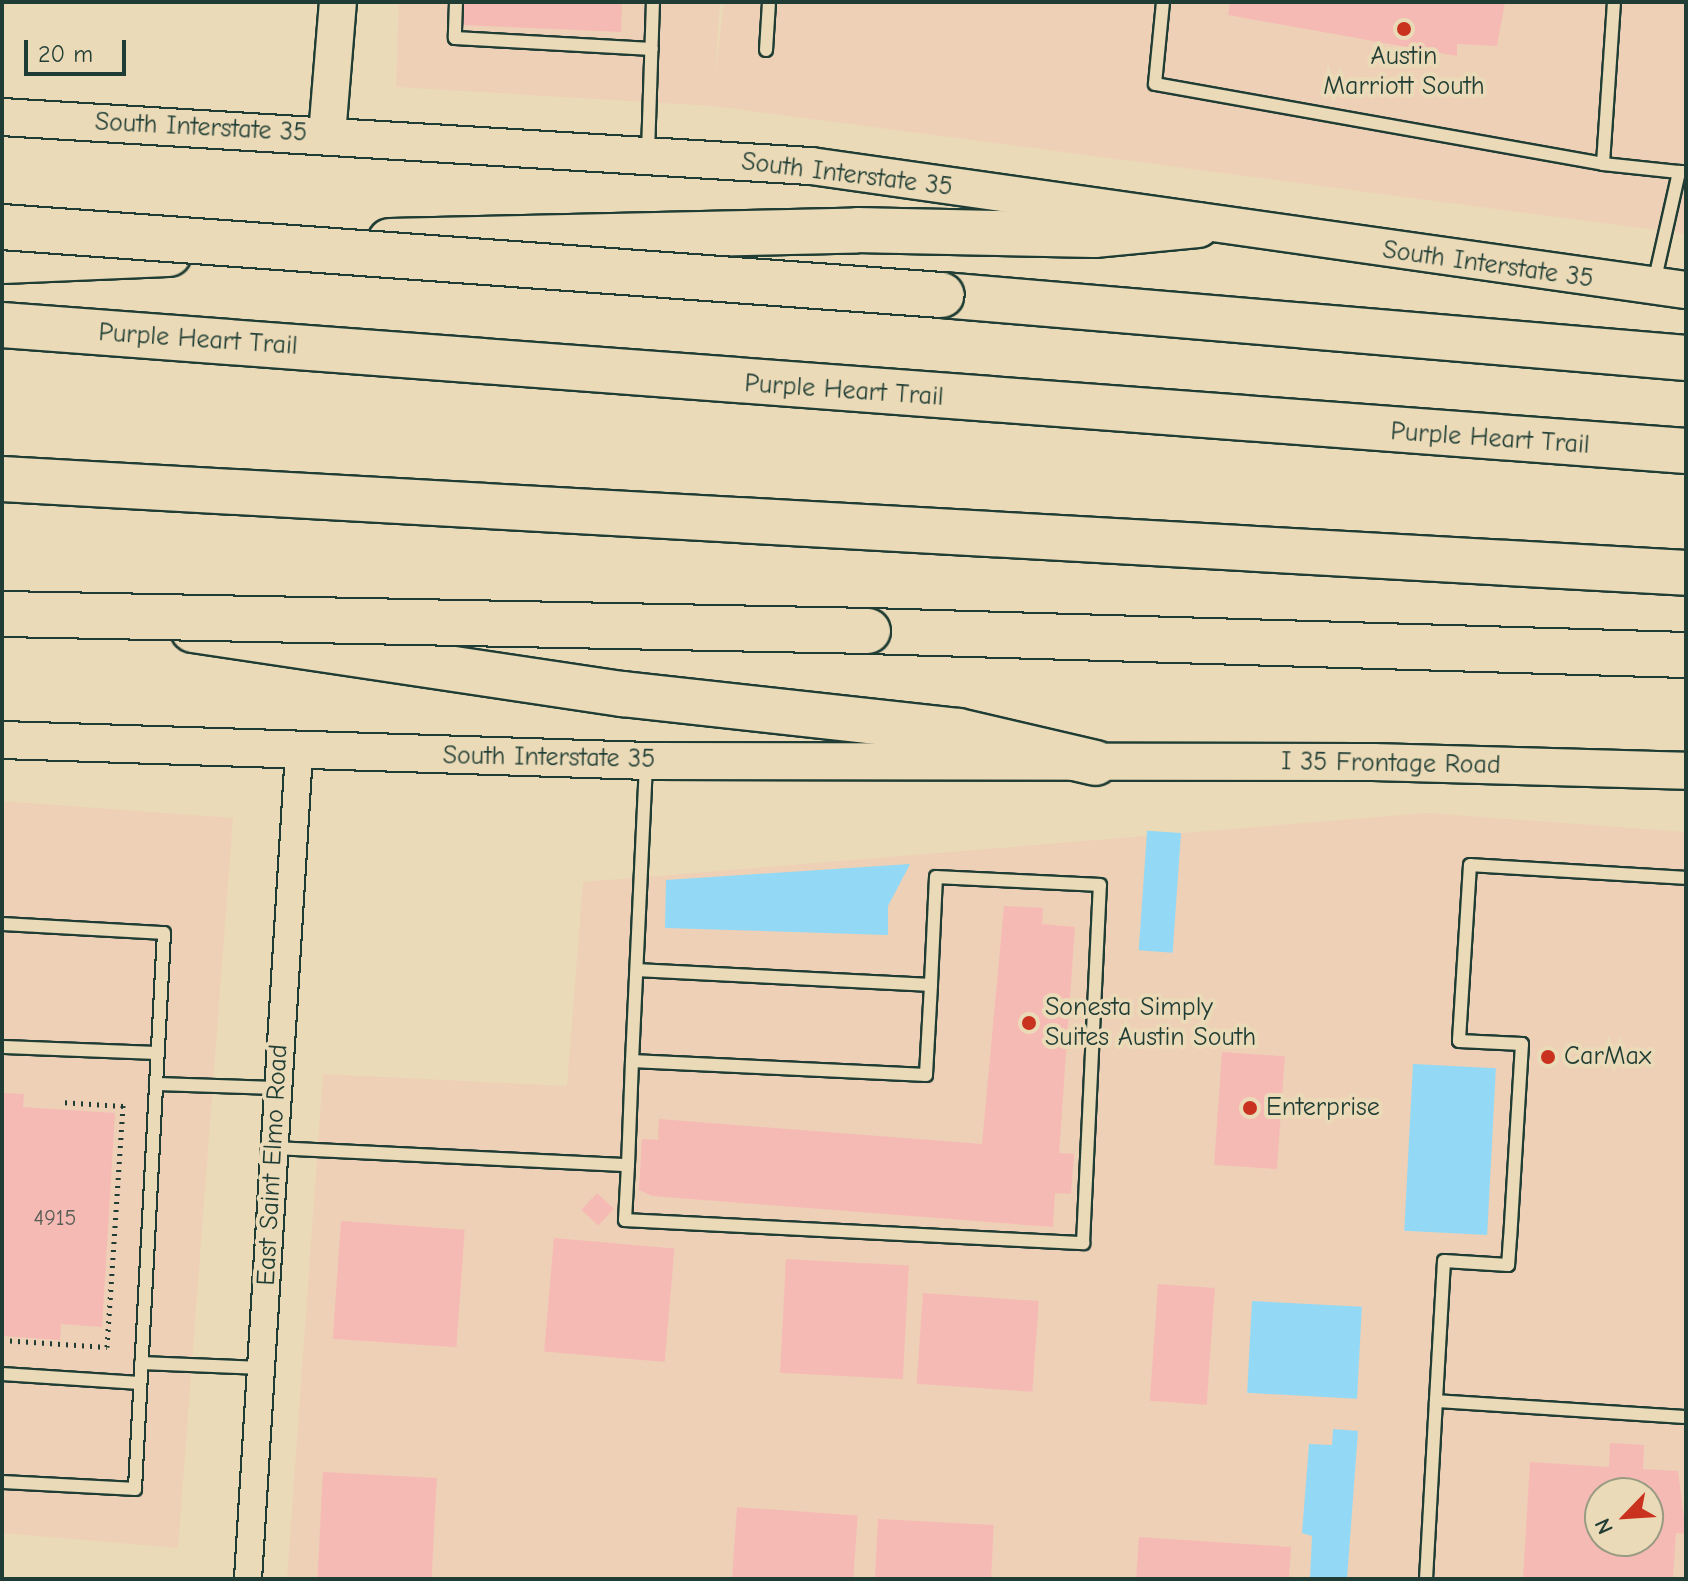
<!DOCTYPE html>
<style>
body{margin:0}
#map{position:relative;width:1688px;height:1581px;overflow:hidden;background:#ebdab7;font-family:"Comic Neue",sans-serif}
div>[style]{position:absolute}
.built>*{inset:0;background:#eed0b6}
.water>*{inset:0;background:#93d9f5;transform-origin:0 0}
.building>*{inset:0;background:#f6bab5;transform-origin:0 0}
.path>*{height:5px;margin-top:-2.5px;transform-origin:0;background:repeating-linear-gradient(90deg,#1f3d34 0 2px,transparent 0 8px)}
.roads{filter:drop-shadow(2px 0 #1f3d34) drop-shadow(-2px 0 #1f3d34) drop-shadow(0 2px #1f3d34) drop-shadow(0 -2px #1f3d34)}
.lane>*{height:12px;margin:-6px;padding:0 6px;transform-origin:6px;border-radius:6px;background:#ebdab7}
.street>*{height:26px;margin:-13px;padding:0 13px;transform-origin:13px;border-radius:13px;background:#ebdab7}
.secondary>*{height:36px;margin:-18px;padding:0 18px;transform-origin:18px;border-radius:18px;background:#ebdab7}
.highway>*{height:44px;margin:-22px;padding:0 22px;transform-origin:22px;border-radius:22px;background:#ebdab7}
.bridges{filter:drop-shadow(2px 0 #1f3d34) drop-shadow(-2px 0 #1f3d34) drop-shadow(0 2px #1f3d34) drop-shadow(0 -2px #1f3d34)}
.highway-bridge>*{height:44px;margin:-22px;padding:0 22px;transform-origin:22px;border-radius:22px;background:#ebdab7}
.dots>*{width:22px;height:22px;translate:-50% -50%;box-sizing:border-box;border:4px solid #ebdab7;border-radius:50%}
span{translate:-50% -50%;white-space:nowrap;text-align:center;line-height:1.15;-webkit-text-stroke:8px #ebdab7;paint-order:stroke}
.number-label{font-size:22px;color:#555c54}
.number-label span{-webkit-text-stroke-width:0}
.poi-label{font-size:26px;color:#1f3d34}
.left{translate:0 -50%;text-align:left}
.street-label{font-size:26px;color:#1f3d34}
.frame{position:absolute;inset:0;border:4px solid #1f3d34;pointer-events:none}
.north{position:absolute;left:1584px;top:1477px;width:80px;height:80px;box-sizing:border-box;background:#ebdab7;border:2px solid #999b83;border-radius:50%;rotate:245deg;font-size:22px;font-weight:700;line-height:32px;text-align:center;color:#1f3d34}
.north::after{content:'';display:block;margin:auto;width:28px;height:36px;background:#c8321e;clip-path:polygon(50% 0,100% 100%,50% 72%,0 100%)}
.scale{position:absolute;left:24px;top:40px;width:102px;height:36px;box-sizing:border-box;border:4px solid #1f3d34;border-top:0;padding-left:10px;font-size:24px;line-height:28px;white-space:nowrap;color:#1f3d34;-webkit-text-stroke:6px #ebdab7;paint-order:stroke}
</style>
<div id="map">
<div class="built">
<div style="clip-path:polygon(399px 2px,720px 2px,715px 77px,724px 2px,1686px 2px,1686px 234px,713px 106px,396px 87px)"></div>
<div style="clip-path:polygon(2px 801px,233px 818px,178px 1548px,2px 1533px)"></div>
<div style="clip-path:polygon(evenodd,1427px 813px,1686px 832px,1686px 1579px,287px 1579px,323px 1074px,567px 1086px,583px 882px,1427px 813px,1600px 1493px,1648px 1493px,1648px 1541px,1600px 1541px,1600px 1493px)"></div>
</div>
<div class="water">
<div style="left:1181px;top:833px;width:120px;height:34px;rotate:94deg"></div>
<div style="clip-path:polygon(910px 864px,888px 906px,888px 935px,665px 928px,666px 880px)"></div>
<div style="left:1413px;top:1064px;width:83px;height:167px;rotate:3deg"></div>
<div style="left:1252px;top:1301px;width:110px;height:92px;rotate:3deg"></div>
<div style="clip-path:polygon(1333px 1429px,1358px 1431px,1347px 1579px,1310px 1579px,1312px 1536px,1302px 1533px,1309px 1444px,1332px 1445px)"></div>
</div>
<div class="building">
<div style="clip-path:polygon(464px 2px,622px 2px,621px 32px,463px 25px)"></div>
<div style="clip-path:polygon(1230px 2px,1505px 2px,1497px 46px,1457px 44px,1457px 56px,1228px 15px)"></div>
<div style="clip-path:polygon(1004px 906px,1043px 908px,1042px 924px,1075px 927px,1059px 1153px,1074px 1154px,1071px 1194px,1055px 1193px,1053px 1227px,652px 1196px,639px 1190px,642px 1139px,658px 1140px,659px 1119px,982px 1144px)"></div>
<div style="left:1222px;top:1052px;width:63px;height:113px;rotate:4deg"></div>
<div style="clip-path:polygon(2px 1093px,24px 1094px,23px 1107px,115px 1113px,102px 1327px,61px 1324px,60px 1340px,2px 1336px)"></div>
<div style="left:597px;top:1193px;width:23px;height:23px;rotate:43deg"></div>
<div style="left:341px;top:1221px;width:124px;height:118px;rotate:4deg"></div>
<div style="left:554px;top:1238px;width:121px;height:114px;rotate:5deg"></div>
<div style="left:786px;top:1259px;width:123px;height:114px;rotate:3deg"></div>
<div style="left:1158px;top:1284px;width:57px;height:117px;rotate:4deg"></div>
<div style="left:923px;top:1293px;width:116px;height:91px;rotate:4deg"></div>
<div style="clip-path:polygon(evenodd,1610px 1443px,1644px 1445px,1643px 1469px,1678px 1471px,1686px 1534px,1676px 1533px,1673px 1579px,1523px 1579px,1530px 1462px,1609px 1467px,1610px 1443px,1600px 1493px,1648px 1493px,1648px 1541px,1600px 1541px,1600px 1493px)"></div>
<div style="left:323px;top:1472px;width:114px;height:107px;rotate:3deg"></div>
<div style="left:737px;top:1507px;width:121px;height:72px;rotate:4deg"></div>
<div style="left:878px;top:1519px;width:116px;height:60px;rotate:3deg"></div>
<div style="clip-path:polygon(1139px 1537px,1291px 1547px,1289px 1579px,1136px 1579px)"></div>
</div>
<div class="path">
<div style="left:2px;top:1340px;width:105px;rotate:3.8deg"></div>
<div style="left:107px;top:1347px;width:242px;rotate:-86.2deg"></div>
<div style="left:123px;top:1106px;width:63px;rotate:-176.4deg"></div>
</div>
<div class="roads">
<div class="lane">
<div style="left:456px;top:2px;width:36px;rotate:92deg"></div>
<div style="left:455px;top:38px;width:197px;rotate:3.2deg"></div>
<div style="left:1163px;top:2px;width:82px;rotate:95.6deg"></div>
<div style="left:1155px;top:84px;width:455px;rotate:10.1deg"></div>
<div style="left:1614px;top:2px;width:162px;rotate:93.9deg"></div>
<div style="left:1603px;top:164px;width:76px;rotate:6deg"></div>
<div style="left:766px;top:50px;width:48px;rotate:-86.4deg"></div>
<div style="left:648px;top:152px;width:150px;rotate:-88.1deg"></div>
<div style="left:1654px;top:283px;width:114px;rotate:-77.3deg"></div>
<div style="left:1679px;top:172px;width:7px"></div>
<div style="left:1686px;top:878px;width:216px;rotate:-176.6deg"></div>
<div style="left:1470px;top:865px;width:176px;rotate:93.6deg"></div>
<div style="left:1459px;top:1041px;width:63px;rotate:2.7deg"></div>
<div style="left:1522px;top:1044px;width:194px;rotate:93.5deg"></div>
<div style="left:1510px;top:1238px;width:27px;rotate:94deg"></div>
<div style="left:1508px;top:1265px;width:64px;rotate:-176.4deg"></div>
<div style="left:1444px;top:1261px;width:140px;rotate:93.3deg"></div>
<div style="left:1436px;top:1401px;width:251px;rotate:3.7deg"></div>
<div style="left:2px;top:924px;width:162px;rotate:3.2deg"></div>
<div style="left:164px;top:933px;width:557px;rotate:92.99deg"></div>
<div style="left:135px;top:1489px;width:133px;rotate:-177deg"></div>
<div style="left:637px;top:970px;width:294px;rotate:2.9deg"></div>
<div style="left:931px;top:985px;width:90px;rotate:93.2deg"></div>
<div style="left:926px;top:1075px;width:294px;rotate:-177.3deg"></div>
<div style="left:632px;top:1061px;width:297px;rotate:-87.3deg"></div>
<div style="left:2px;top:1047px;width:155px;rotate:2.2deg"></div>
<div style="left:156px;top:1084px;width:121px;rotate:1.9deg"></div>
<div style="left:275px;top:1148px;width:353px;rotate:2.8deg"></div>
<div style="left:628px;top:1165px;width:104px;rotate:-87.8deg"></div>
<div style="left:628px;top:1165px;width:55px;rotate:93.1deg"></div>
<div style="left:625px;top:1220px;width:459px;rotate:2.9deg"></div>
<div style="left:1083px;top:1243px;width:358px;rotate:-87.3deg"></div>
<div style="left:1100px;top:885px;width:164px;rotate:-177.2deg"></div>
<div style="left:936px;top:877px;width:108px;rotate:92.7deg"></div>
<div style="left:141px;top:1363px;width:121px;rotate:2.4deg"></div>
<div style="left:2px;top:1374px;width:138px;rotate:3.7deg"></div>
<div style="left:1426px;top:1579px;width:178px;rotate:-86.8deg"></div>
</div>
<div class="street">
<div style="left:248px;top:1579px;width:829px;rotate:-86.47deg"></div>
</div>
<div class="secondary">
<div style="left:2px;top:117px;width:810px;rotate:3.47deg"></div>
<div style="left:811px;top:166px;width:884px;rotate:8.07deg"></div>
<div style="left:327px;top:135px;width:133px;rotate:-85.3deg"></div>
<div style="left:2px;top:740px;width:645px;rotate:1.86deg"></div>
<div style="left:647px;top:761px;width:726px;rotate:0.08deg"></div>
<div style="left:1373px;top:762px;width:313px;rotate:1.6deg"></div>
</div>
<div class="highway">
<div style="left:390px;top:241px;width:467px;rotate:-1.3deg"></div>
<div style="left:857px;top:230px;width:237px;rotate:1.2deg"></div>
<div style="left:1094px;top:235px;width:104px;rotate:-5.5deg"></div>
<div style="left:2px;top:261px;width:167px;rotate:-2.4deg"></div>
<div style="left:942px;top:295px;width:747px;rotate:4.84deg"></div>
<div style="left:2px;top:325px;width:1689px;rotate:4.28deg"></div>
<div style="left:2px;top:479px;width:1687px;rotate:3.19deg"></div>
<div style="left:193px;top:630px;width:435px;rotate:8.5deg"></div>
<div style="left:623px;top:694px;width:337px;rotate:6.3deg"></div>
<div style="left:958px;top:731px;width:141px;rotate:13.1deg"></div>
<div style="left:868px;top:631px;width:818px;rotate:1.68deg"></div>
</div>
</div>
<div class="bridges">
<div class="highway-bridge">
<div style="left:2px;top:227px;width:942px;rotate:4.14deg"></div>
<div style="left:2px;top:614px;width:866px;rotate:1.12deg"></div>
</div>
</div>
<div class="dots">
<div style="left:1404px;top:29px;background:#c8321e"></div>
<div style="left:1029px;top:1023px;background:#c8321e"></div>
<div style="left:1548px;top:1057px;background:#c8321e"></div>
<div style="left:1250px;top:1108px;background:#c8321e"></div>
</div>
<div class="number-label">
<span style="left:55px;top:1219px">4915</span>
</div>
<div class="poi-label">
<span style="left:1404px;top:72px">Austin<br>Marriott South</span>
<span class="left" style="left:1045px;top:1023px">Sonesta Simply<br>Suites Austin South</span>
<span class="left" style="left:1564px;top:1057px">CarMax</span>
<span class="left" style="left:1266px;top:1108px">Enterprise</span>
</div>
<div class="street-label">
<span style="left:201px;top:128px;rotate:3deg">South Interstate 35</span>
<span style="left:847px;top:175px;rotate:7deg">South Interstate 35</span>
<span style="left:1488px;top:265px;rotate:8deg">South Interstate 35</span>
<span style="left:198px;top:340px;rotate:4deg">Purple Heart Trail</span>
<span style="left:844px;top:391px;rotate:4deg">Purple Heart Trail</span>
<span style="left:1490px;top:439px;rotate:4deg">Purple Heart Trail</span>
<span style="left:549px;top:758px;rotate:1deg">South Interstate 35</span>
<span style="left:1391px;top:764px;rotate:1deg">I 35 Frontage Road</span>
<span style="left:273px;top:1165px;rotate:-87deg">East Saint Elmo Road</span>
</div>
<div class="frame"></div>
<div class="north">N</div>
<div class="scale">20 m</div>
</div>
